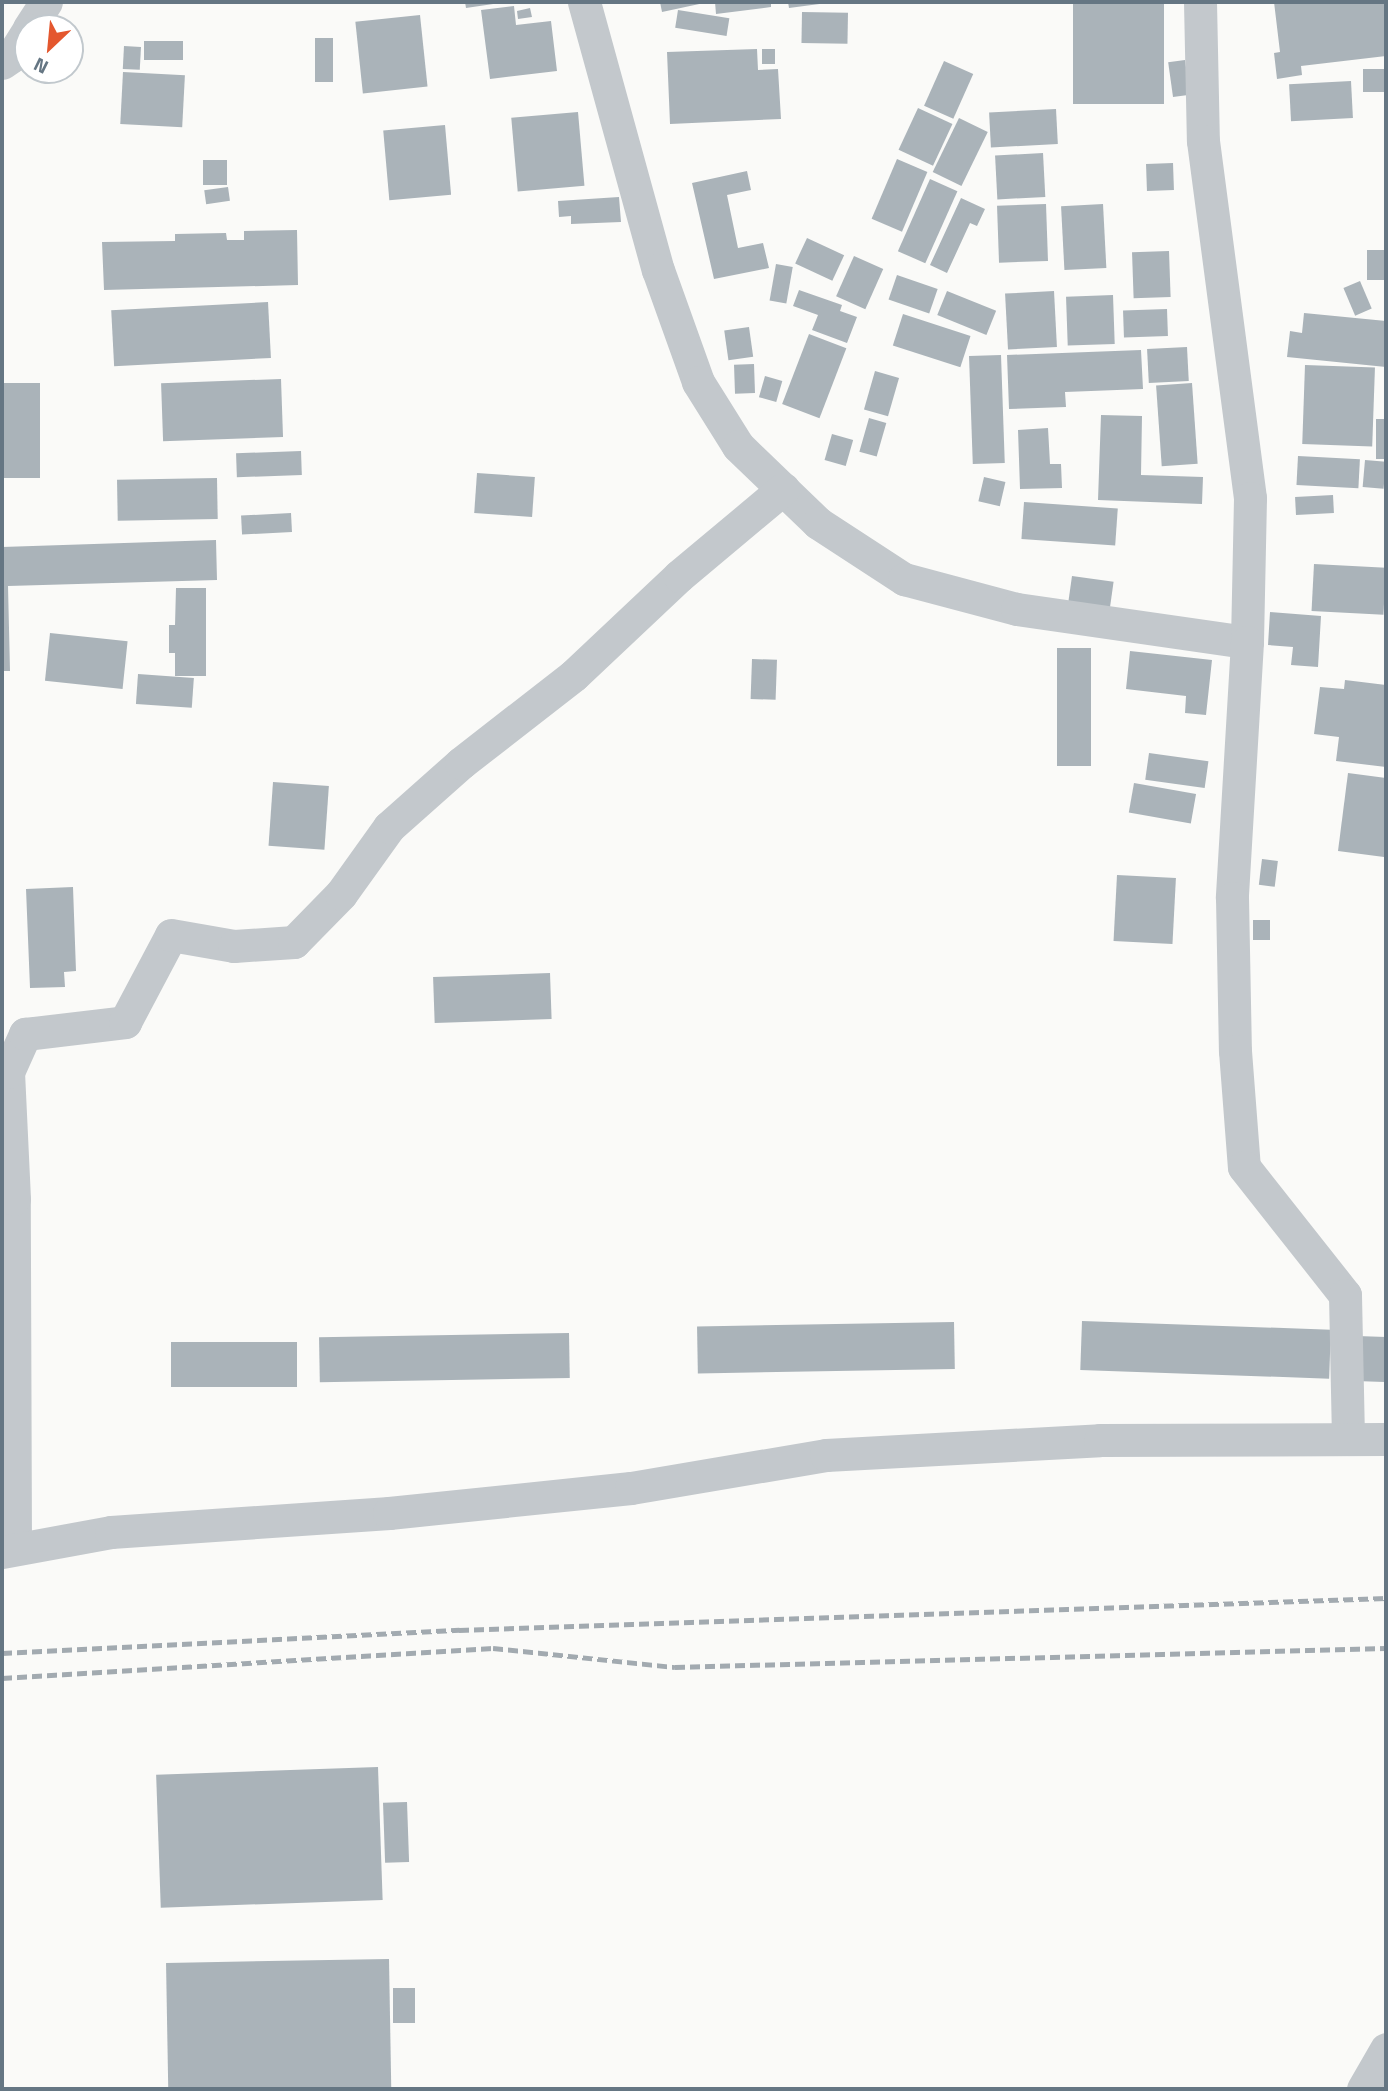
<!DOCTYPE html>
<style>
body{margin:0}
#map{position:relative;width:1388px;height:2091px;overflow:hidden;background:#fafaf8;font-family:"Titillium Web",sans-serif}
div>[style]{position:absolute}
.building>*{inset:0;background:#aab3b9;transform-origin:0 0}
.street>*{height:33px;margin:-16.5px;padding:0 16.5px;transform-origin:16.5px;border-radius:16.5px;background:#c3c8cc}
.rail>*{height:5px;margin-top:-2.5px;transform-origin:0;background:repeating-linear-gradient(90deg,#a2aab0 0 10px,transparent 0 15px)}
span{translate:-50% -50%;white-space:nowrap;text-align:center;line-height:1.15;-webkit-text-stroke:7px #fff;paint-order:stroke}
.frame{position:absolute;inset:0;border:4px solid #657683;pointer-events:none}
.north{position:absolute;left:14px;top:14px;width:70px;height:70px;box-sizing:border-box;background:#fff;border:2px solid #c1c8cd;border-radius:50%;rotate:206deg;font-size:19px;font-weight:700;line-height:28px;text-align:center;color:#657683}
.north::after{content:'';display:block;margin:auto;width:24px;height:32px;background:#e4572e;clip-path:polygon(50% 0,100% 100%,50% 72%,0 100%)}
</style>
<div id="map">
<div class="building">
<div style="clip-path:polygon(465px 2px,500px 2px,500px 3px,466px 8px)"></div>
<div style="clip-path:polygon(660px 2px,704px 2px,704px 3px,662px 12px)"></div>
<div style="clip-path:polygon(715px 2px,771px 2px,771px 7px,716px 14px)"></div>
<div style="clip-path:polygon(788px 2px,827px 2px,827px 3px,789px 8px)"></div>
<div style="left:1073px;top:2px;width:91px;height:102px"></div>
<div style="clip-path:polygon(1274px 2px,1386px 2px,1386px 56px,1301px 66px,1302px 75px,1277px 79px,1274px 53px,1280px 52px)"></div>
<div style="clip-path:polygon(514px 6px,516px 25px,551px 21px,557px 71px,490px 79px,481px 10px)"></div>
<div style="clip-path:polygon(530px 8px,532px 17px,518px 19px,517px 11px)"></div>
<div style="left:678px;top:10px;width:52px;height:18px;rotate:9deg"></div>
<div style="left:802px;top:12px;width:46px;height:31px;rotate:1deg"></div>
<div style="left:420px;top:15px;width:72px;height:65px;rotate:84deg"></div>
<div style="left:315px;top:38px;width:18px;height:44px"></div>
<div style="left:144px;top:41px;width:39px;height:19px"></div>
<div style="left:124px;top:46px;width:17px;height:23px;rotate:3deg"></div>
<div style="clip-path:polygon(757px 49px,758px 70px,778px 69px,781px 119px,670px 124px,667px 52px)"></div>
<div style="left:762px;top:49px;width:13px;height:15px"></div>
<div style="left:1185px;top:60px;width:35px;height:17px;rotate:82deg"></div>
<div style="left:944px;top:61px;width:32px;height:49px;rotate:24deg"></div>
<div style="left:1386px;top:69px;width:23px;height:23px;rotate:90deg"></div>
<div style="left:123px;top:72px;width:62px;height:52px;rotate:3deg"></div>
<div style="left:1351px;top:81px;width:37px;height:62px;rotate:87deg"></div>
<div style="left:918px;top:108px;width:38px;height:46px;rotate:25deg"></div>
<div style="left:1056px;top:109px;width:35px;height:67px;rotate:87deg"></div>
<div style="left:578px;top:112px;width:74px;height:67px;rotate:85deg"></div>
<div style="left:959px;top:118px;width:32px;height:60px;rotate:26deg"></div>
<div style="left:445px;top:125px;width:70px;height:62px;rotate:85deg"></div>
<div style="left:1043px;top:153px;width:44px;height:48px;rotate:87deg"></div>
<div style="left:897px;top:159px;width:33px;height:65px;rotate:23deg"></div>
<div style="left:203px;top:160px;width:24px;height:25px"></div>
<div style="left:1173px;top:163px;width:27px;height:27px;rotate:88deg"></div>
<div style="clip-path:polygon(747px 171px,751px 190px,727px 195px,738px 248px,763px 243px,769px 268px,714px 279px,692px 183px)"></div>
<div style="left:930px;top:179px;width:30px;height:79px;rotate:24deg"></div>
<div style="left:228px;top:187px;width:14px;height:24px;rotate:82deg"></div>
<div style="clip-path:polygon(619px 197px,621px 222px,571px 224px,571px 216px,559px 217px,558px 201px)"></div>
<div style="clip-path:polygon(961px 198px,985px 209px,977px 226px,970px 223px,947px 273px,930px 265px)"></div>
<div style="left:1046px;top:204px;width:57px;height:49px;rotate:88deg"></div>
<div style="left:1103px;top:204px;width:64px;height:42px;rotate:87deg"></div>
<div style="clip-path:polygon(297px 230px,298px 285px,104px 290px,102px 242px,175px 241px,175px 234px,226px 233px,227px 240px,244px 240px,244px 231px)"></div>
<div style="left:807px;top:238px;width:41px;height:28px;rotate:25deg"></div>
<div style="left:1367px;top:250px;width:19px;height:30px"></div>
<div style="left:1169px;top:251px;width:46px;height:37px;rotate:88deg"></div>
<div style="left:854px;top:256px;width:32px;height:44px;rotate:24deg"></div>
<div style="left:776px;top:264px;width:17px;height:37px;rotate:10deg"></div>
<div style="left:897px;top:275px;width:43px;height:26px;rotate:19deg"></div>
<div style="left:1360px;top:281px;width:30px;height:18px;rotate:67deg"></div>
<div style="clip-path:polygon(799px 290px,842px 305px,840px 311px,857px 317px,847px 343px,812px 330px,818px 315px,793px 306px)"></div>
<div style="left:947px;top:291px;width:53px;height:26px;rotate:22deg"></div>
<div style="left:1054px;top:291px;width:56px;height:49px;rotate:87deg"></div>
<div style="left:1113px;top:295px;width:49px;height:47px;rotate:88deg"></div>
<div style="left:268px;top:302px;width:56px;height:157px;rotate:87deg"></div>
<div style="left:1167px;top:309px;width:27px;height:44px;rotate:88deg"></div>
<div style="clip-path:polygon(1304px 313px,1386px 321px,1386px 367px,1287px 357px,1290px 331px,1302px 333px)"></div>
<div style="left:903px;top:314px;width:71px;height:33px;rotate:18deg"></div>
<div style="left:749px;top:327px;width:30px;height:25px;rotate:82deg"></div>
<div style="left:809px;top:334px;width:40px;height:75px;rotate:21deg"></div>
<div style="left:1187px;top:347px;width:34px;height:40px;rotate:87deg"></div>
<div style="clip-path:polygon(1141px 350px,1143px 389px,1065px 392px,1066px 407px,1009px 409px,1007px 355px)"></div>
<div style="left:1001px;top:355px;width:108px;height:32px;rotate:88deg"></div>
<div style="left:754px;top:364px;width:29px;height:20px;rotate:88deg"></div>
<div style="left:1305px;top:365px;width:70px;height:79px;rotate:2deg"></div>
<div style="left:875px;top:371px;width:25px;height:40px;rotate:16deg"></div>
<div style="left:765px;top:376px;width:18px;height:22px;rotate:16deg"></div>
<div style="left:281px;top:379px;width:58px;height:120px;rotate:88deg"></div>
<div style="left:2px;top:383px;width:38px;height:95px"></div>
<div style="left:1192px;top:383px;width:81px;height:36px;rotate:86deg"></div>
<div style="clip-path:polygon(1101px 415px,1142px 416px,1141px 475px,1203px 477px,1202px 504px,1098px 500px)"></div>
<div style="left:869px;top:418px;width:18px;height:35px;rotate:16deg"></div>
<div style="left:1376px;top:419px;width:10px;height:40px"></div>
<div style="clip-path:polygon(1048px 428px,1050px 464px,1061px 464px,1062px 488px,1020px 489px,1018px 430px)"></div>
<div style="left:832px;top:434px;width:22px;height:27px;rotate:16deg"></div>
<div style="left:301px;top:451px;width:24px;height:65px;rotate:88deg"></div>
<div style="left:1298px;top:456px;width:62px;height:29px;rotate:3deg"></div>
<div style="left:1365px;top:460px;width:21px;height:27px;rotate:5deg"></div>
<div style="left:477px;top:473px;width:58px;height:40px;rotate:4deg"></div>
<div style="left:984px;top:477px;width:22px;height:25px;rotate:13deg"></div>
<div style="left:217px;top:478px;width:41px;height:100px;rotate:89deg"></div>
<div style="left:1333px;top:495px;width:18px;height:38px;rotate:87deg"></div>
<div style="left:1024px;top:502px;width:94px;height:37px;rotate:4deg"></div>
<div style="left:291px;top:513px;width:19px;height:50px;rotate:87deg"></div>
<div style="clip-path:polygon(216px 540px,217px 580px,8px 586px,10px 671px,2px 671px,2px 547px)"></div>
<div style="left:1314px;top:564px;width:72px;height:47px;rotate:3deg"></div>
<div style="left:1072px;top:576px;width:42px;height:27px;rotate:8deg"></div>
<div style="clip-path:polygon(176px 588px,206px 588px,206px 676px,175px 676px,175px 653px,169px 653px,169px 625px,175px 625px)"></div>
<div style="clip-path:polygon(1270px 612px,1321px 616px,1318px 667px,1291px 665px,1293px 647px,1268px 645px)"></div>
<div style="left:50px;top:633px;width:78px;height:48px;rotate:6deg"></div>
<div style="left:1057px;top:648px;width:34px;height:118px"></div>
<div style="clip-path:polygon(1130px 651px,1212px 660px,1206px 715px,1185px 713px,1186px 696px,1126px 689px)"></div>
<div style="left:752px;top:659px;width:25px;height:40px;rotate:2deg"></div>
<div style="left:138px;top:674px;width:56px;height:30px;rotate:4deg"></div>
<div style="clip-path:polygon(1345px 680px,1386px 685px,1386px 767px,1336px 761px,1339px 737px,1314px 734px,1320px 687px,1344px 689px)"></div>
<div style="left:1149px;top:753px;width:60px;height:27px;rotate:8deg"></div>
<div style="clip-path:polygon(1348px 773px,1386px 778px,1384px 857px,1338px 851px)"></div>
<div style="left:273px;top:782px;width:56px;height:64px;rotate:4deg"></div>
<div style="left:1134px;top:783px;width:63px;height:30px;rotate:10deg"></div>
<div style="left:1262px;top:859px;width:16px;height:26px;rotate:7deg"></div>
<div style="left:1117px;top:875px;width:59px;height:66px;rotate:3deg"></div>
<div style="clip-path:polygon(73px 887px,76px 971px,64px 972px,65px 987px,30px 988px,26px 889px)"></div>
<div style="left:1253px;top:920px;width:17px;height:20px"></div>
<div style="left:550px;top:973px;width:46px;height:117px;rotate:88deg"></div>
<div style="left:1082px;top:1321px;width:249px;height:49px;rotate:2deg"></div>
<div style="left:954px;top:1322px;width:47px;height:257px;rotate:89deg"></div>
<div style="left:569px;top:1333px;width:45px;height:250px;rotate:89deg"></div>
<div style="left:1357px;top:1336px;width:29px;height:45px;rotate:2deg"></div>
<div style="left:297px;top:1342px;width:45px;height:126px;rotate:90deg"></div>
<div style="left:378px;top:1767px;width:133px;height:222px;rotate:88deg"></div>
<div style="left:407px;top:1802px;width:60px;height:24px;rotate:88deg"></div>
<div style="left:389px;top:1959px;width:130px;height:223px;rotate:89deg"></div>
<div style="left:393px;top:1988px;width:22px;height:35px"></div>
</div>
<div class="street">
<div style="left:584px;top:2px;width:278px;rotate:74.6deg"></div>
<div style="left:658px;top:270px;width:119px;rotate:70.3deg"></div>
<div style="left:698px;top:382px;width:75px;rotate:58deg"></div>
<div style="left:738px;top:446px;width:111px;rotate:43.9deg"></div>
<div style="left:818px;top:523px;width:103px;rotate:33.1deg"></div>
<div style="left:904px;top:579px;width:117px;rotate:14.9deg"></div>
<div style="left:1017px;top:609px;width:232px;rotate:8.2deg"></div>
<div style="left:1200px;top:2px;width:139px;rotate:88.8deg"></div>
<div style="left:1203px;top:141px;width:360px;rotate:82.5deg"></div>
<div style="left:1250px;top:498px;width:144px;rotate:91.2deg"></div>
<div style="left:1247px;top:642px;width:256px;rotate:93.4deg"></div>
<div style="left:1232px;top:898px;width:153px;rotate:88.9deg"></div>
<div style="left:1235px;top:1051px;width:116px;rotate:85.6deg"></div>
<div style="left:1244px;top:1167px;width:163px;rotate:51.7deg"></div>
<div style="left:1345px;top:1295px;width:143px;rotate:88.8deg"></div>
<div style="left:29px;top:28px;width:31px;rotate:-57deg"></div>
<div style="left:2px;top:63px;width:12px;rotate:-35deg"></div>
<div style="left:12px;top:56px;width:31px;rotate:-58deg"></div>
<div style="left:15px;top:1548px;width:349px;rotate:-90.2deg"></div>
<div style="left:14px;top:1199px;width:127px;rotate:-92.7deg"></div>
<div style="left:8px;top:1072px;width:42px;rotate:-65.9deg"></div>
<div style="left:25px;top:1034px;width:101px;rotate:-6.8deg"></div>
<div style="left:125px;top:1022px;width:98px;rotate:-62.1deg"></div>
<div style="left:171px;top:935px;width:64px;rotate:9.9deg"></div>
<div style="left:234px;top:946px;width:60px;rotate:-3.8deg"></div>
<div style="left:294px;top:942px;width:67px;rotate:-45.6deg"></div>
<div style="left:341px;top:894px;width:82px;rotate:-54.4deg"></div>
<div style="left:389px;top:827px;width:96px;rotate:-41.6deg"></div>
<div style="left:461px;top:763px;width:143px;rotate:-37.9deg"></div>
<div style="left:574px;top:675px;width:144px;rotate:-43.3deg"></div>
<div style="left:679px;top:576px;width:136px;rotate:-39.9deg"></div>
<div style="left:2px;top:1552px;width:111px;rotate:-10.4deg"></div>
<div style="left:111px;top:1532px;width:279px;rotate:-3.9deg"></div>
<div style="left:389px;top:1513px;width:243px;rotate:-5.9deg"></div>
<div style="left:631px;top:1488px;width:198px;rotate:-9.6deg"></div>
<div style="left:826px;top:1455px;width:274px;rotate:-3.1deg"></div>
<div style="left:1100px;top:1440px;width:286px;rotate:-0.2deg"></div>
<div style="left:1363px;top:2089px;width:46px;rotate:-60.1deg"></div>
</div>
<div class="rail">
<div style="left:2px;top:1653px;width:458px;rotate:-2.9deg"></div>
<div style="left:459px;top:1630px;width:928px;rotate:-1.98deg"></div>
<div style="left:2px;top:1678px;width:492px;rotate:-3.5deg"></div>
<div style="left:493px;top:1648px;width:183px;rotate:6deg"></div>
<div style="left:675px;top:1667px;width:711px;rotate:-1.53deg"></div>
</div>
<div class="frame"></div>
<div class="north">N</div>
</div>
